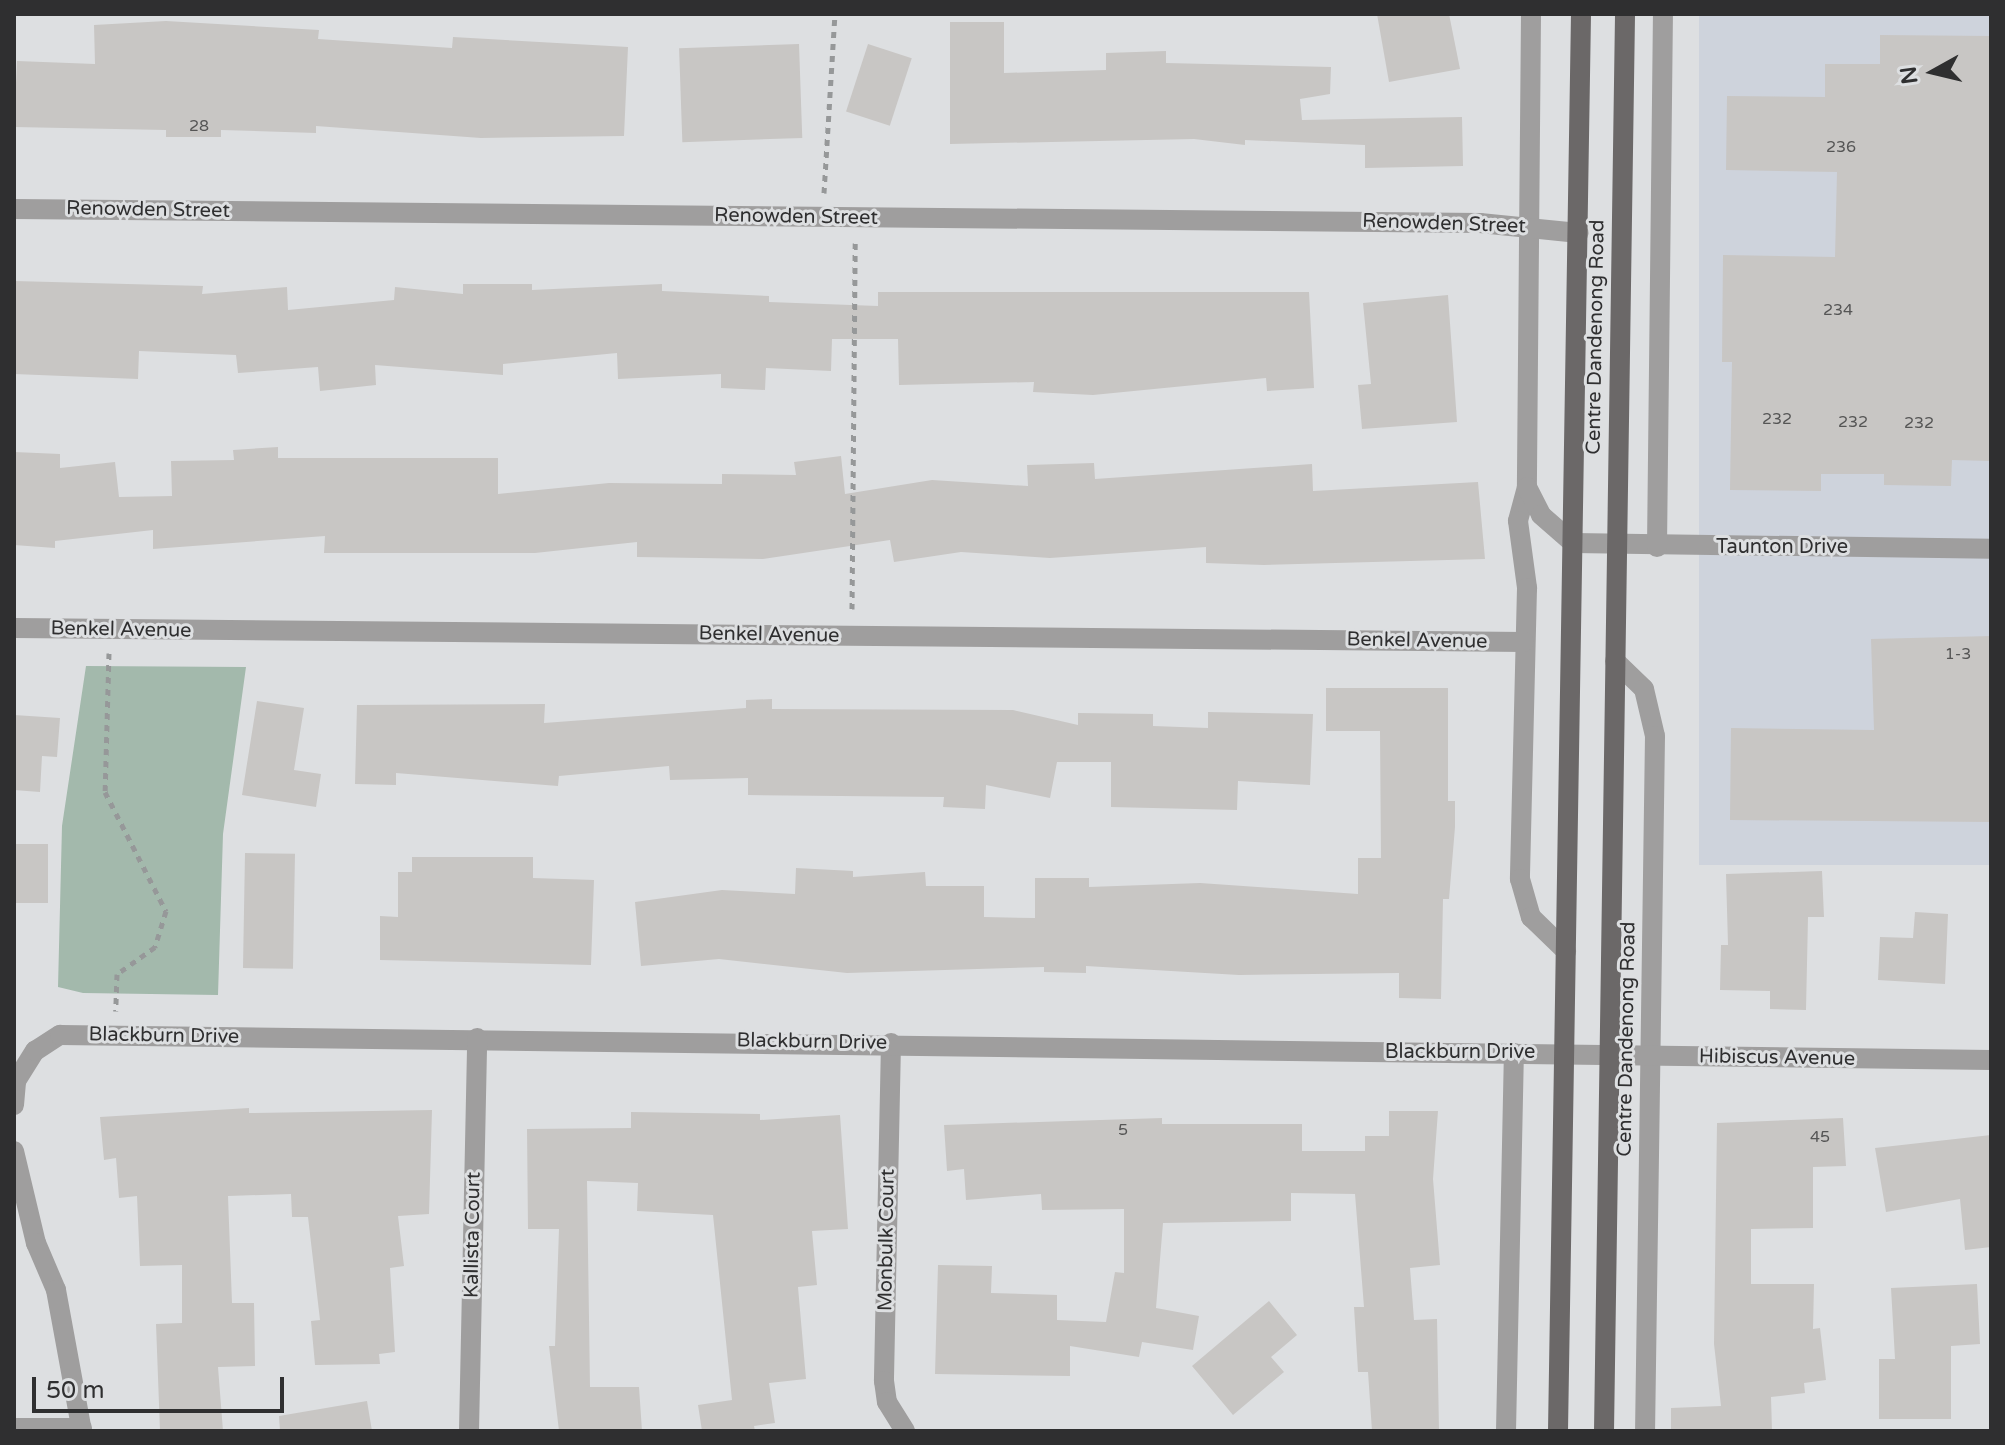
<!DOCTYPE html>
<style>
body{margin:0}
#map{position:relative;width:2005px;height:1445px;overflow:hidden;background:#dddfe1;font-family:"Varela Round",sans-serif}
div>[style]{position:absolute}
.built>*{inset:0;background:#ced3dc;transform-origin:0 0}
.green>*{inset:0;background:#a3b9ac}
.building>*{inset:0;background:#c8c6c4;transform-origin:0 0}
.path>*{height:5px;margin-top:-2.5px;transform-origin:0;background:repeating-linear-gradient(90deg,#969899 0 6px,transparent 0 12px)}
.minor>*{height:20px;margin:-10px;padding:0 10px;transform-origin:10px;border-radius:10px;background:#9f9e9e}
.major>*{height:20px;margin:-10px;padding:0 10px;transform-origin:10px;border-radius:10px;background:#6b6868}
span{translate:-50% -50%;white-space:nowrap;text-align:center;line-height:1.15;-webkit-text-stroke:6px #dddfe1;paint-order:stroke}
.number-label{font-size:16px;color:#555}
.number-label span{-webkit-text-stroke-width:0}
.street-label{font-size:20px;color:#2f2f30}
.frame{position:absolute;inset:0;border:16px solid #2f2f30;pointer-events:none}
.north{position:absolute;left:1893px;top:32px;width:80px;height:80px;-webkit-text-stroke:6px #dddfe1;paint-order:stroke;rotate:262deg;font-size:22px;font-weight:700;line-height:32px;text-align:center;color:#2f2f30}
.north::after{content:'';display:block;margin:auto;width:28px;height:36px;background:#2f2f30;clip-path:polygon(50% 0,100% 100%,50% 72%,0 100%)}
.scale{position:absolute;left:32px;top:1377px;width:252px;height:36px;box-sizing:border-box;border:4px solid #2f2f30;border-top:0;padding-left:10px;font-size:24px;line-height:28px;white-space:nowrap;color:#2f2f30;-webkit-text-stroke:6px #dddfe1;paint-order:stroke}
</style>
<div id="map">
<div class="built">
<div style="left:1699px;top:14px;width:292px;height:851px"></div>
</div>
<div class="green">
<div style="clip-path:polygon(86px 666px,246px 667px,223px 834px,218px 995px,83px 993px,58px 987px,62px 826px)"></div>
</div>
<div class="building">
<div style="clip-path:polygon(1377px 14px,1449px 14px,1460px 69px,1389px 82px)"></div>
<div style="clip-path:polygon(166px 21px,319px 30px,318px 39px,452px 48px,453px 37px,628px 47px,624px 136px,481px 138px,316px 126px,316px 133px,221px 130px,221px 137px,166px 137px,166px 130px,14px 127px,17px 61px,95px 64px,94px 25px)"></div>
<div style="clip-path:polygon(950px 22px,1004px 22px,1004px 73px,1106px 70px,1106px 53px,1166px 51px,1166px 63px,1331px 67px,1330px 94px,1300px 99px,1302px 120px,1462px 117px,1463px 166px,1365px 168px,1365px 145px,1245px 140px,1245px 145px,1194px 139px,950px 144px)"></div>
<div style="clip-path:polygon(1880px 35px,1991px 36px,1991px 461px,1952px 460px,1951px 486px,1884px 485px,1884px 474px,1821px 474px,1821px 491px,1730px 490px,1732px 362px,1722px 362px,1723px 255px,1835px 257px,1837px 172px,1726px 170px,1727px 96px,1825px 97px,1825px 64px,1880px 64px)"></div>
<div style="left:799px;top:44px;width:94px;height:120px;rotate:88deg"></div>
<div style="left:868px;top:44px;width:46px;height:71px;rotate:18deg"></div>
<div style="clip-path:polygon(14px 281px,203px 286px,202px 294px,287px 287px,288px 310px,394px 300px,395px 287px,463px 294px,463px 284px,532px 284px,532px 290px,662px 284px,662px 291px,769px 296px,769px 302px,878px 306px,878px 292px,1309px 292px,1314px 388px,1267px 391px,1266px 378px,1093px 395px,1033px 392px,1034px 382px,899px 385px,898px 339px,832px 339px,831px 371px,766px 368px,765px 390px,721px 388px,721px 374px,618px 379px,617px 353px,503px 364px,503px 375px,375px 365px,376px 385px,320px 391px,318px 367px,238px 373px,236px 355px,139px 351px,138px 379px,14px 374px)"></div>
<div style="clip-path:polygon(1448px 295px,1457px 422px,1362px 429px,1358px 385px,1371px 384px,1363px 303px)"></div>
<div style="clip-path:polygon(278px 447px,278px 458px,498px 458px,498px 494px,609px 483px,722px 484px,722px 474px,796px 475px,794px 462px,841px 456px,845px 494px,932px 480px,1028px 486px,1027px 465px,1094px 463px,1095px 479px,1312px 464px,1313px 491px,1478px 482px,1485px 559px,1264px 565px,1206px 563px,1206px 547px,1050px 558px,961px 552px,894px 562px,890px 540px,763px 559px,637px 557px,637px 542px,535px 553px,324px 553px,325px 536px,153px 549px,153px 530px,55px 541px,55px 548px,14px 545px,14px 452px,60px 454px,60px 468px,115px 462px,119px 497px,172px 496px,171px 461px,234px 460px,233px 450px)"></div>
<div style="clip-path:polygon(1991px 636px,1991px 822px,1730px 820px,1731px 728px,1874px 730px,1871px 639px)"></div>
<div style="clip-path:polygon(1326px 688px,1448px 688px,1448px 801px,1455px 801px,1455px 827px,1449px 899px,1443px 899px,1441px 999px,1399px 998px,1399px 973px,1239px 975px,1086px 966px,1086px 973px,1044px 972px,1044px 967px,847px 973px,719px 959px,641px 966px,635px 902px,722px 890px,795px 894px,796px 868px,853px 871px,853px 877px,925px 872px,926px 886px,984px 886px,984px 917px,1035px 918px,1035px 878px,1089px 878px,1089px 887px,1200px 883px,1358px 894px,1358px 858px,1381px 858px,1380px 731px,1326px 731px)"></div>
<div style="clip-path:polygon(772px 699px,772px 709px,1013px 710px,1078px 725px,1078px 713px,1153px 714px,1153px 726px,1208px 728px,1208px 712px,1313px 714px,1310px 785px,1238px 781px,1237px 810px,1111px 807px,1111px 762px,1057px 762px,1050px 798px,986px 785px,985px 809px,943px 807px,944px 797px,748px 795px,748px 778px,670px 780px,669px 766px,559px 776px,558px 786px,396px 773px,396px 785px,355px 784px,357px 705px,545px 704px,544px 723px,746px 708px,746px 700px)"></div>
<div style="clip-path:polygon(257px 701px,304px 708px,294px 770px,321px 774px,316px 807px,242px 795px)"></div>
<div style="clip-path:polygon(14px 715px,60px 718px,57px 757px,42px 756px,40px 792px,14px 790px)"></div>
<div style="left:14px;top:844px;width:34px;height:59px"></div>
<div style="left:245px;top:853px;width:50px;height:115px;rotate:1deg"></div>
<div style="clip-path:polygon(412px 857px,533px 857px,533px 878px,594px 880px,591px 965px,380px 960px,380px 916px,398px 917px,398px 872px,412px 872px)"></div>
<div style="clip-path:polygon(1822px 871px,1824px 917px,1808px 917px,1806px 1010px,1770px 1009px,1770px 991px,1720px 990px,1721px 945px,1728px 945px,1726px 874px)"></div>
<div style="clip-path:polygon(1915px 912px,1948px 914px,1945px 984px,1878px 980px,1880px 937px,1913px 938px)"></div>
<div style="clip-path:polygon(249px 1108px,249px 1113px,432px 1110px,429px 1214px,398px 1216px,404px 1266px,390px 1268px,395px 1352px,379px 1354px,380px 1364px,315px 1365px,311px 1321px,320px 1320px,308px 1217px,292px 1217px,291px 1194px,228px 1196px,232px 1303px,254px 1303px,255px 1366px,218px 1367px,223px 1431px,160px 1431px,156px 1324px,182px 1323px,182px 1265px,140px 1266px,137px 1196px,119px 1198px,116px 1158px,104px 1160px,100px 1117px)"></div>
<div style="clip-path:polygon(1389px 1111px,1438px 1111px,1433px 1179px,1440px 1265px,1410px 1268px,1414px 1320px,1437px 1319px,1439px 1431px,1372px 1431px,1368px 1372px,1358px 1372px,1354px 1307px,1364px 1307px,1355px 1194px,1291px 1193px,1291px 1221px,1163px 1223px,1156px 1308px,1199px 1316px,1193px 1350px,1142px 1342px,1139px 1357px,1070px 1346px,1070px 1376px,935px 1374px,938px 1265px,992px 1266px,991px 1293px,1057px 1295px,1057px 1320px,1106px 1322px,1115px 1272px,1124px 1273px,1124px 1209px,1042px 1210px,1041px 1194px,966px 1200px,964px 1169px,947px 1171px,944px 1125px,1162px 1118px,1162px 1124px,1302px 1124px,1302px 1151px,1365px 1151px,1365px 1136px,1389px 1136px)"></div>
<div style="clip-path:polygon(631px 1112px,760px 1114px,760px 1120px,840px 1115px,848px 1229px,812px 1231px,817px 1285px,798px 1287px,806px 1379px,769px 1383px,775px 1423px,754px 1426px,755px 1431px,702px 1431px,698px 1405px,732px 1400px,713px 1215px,637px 1211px,638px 1183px,587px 1181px,590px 1387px,639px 1387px,642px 1431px,559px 1431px,549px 1346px,555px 1346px,559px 1229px,528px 1229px,527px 1129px,631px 1128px)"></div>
<div style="clip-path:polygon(1843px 1118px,1846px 1166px,1813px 1167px,1813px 1228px,1751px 1229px,1751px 1284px,1814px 1284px,1813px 1329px,1820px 1328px,1826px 1380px,1804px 1383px,1805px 1393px,1771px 1397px,1772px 1431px,1671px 1431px,1671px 1408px,1721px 1406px,1714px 1344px,1717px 1123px)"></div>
<div style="clip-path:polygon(1991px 1135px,1991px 1247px,1965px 1250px,1960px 1199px,1886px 1212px,1875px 1148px)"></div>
<div style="clip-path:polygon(1977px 1284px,1980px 1344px,1951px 1346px,1951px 1419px,1879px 1419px,1879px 1359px,1895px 1359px,1891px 1288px)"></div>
<div style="clip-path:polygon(1269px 1301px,1297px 1335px,1271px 1357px,1284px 1372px,1233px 1415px,1192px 1366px)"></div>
<div style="clip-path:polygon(367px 1401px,372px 1431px,280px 1431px,279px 1416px)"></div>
</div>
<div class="path">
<div style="left:824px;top:193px;width:179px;rotate:-86.5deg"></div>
<div style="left:852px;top:609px;width:366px;rotate:-89.5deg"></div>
<div style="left:109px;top:653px;width:139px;rotate:91.6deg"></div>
<div style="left:105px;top:792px;width:134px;rotate:62.9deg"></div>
<div style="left:166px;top:911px;width:38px;rotate:107deg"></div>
<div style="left:155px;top:947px;width:47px;rotate:144.6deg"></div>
<div style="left:117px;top:974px;width:37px;rotate:92deg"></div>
</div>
<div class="minor">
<div style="left:1531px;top:14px;width:473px;rotate:90.5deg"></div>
<div style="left:1527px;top:487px;width:35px;rotate:105deg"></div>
<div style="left:1518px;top:521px;width:68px;rotate:82.3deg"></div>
<div style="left:1527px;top:588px;width:291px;rotate:91.4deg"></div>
<div style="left:1520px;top:879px;width:40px;rotate:74deg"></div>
<div style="left:1531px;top:917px;width:49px;rotate:44.2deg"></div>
<div style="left:14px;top:209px;width:1466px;rotate:0.55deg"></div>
<div style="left:1480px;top:223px;width:99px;rotate:5.8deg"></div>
<div style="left:1527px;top:487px;width:31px;rotate:63deg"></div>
<div style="left:1541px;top:515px;width:43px;rotate:41.2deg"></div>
<div style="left:1573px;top:543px;width:418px;rotate:0.8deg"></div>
<div style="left:1657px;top:547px;width:533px;rotate:-89.36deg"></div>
<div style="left:14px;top:628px;width:1510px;rotate:0.53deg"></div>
<div style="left:1615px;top:661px;width:40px;rotate:44deg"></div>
<div style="left:1644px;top:689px;width:48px;rotate:76.8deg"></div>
<div style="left:1655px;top:736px;width:695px;rotate:90.82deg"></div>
<div style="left:891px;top:1043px;width:338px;rotate:91.2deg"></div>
<div style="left:884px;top:1381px;width:21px;rotate:82deg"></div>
<div style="left:887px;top:1402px;width:34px;rotate:58deg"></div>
<div style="left:14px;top:1105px;width:24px;rotate:-85deg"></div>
<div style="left:16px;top:1081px;width:36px;rotate:-58deg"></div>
<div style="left:35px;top:1051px;width:30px;rotate:-33deg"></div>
<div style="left:60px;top:1035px;width:1931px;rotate:0.74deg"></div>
<div style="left:14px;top:1151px;width:95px;rotate:76.6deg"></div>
<div style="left:36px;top:1243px;width:51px;rotate:66.9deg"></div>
<div style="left:56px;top:1290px;width:143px;rotate:79.6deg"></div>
<div style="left:14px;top:1428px;width:68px"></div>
<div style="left:469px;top:1431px;width:393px;rotate:-88.8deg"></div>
<div style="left:1506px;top:1431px;width:378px;rotate:-88.8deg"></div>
</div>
<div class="major">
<div style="left:1558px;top:1431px;width:1417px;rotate:-89.07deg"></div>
<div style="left:1604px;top:1431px;width:1417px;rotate:-89.15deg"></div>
</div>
<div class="number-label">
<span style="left:199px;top:126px">28</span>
<span style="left:1841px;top:147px">236</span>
<span style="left:1838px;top:310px">234</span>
<span style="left:1777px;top:419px">232</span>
<span style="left:1853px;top:422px">232</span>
<span style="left:1919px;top:423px">232</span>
<span style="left:1958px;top:654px">1-3</span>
<span style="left:1123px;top:1130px">5</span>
<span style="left:1820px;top:1137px">45</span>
</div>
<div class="street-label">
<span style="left:148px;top:210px;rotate:1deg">Renowden Street</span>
<span style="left:796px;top:217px;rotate:1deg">Renowden Street</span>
<span style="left:1444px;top:224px;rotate:2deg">Renowden Street</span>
<span style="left:1596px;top:337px;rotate:-89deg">Centre Dandenong Road</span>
<span style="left:1782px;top:547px">Taunton Drive</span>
<span style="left:121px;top:630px;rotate:1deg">Benkel Avenue</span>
<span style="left:769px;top:635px;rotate:1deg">Benkel Avenue</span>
<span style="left:1417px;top:641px;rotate:1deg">Benkel Avenue</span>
<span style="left:164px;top:1036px;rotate:1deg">Blackburn Drive</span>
<span style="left:1627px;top:1039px;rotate:-89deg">Centre Dandenong Road</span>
<span style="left:812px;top:1042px;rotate:1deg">Blackburn Drive</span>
<span style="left:1460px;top:1052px">Blackburn Drive</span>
<span style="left:1777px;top:1058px;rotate:1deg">Hibiscus Avenue</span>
<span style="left:473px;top:1235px;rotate:-89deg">Kallista Court</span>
<span style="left:887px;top:1240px;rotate:-89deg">Monbulk Court</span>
</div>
<div class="frame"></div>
<div class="north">N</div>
<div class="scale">50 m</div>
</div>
